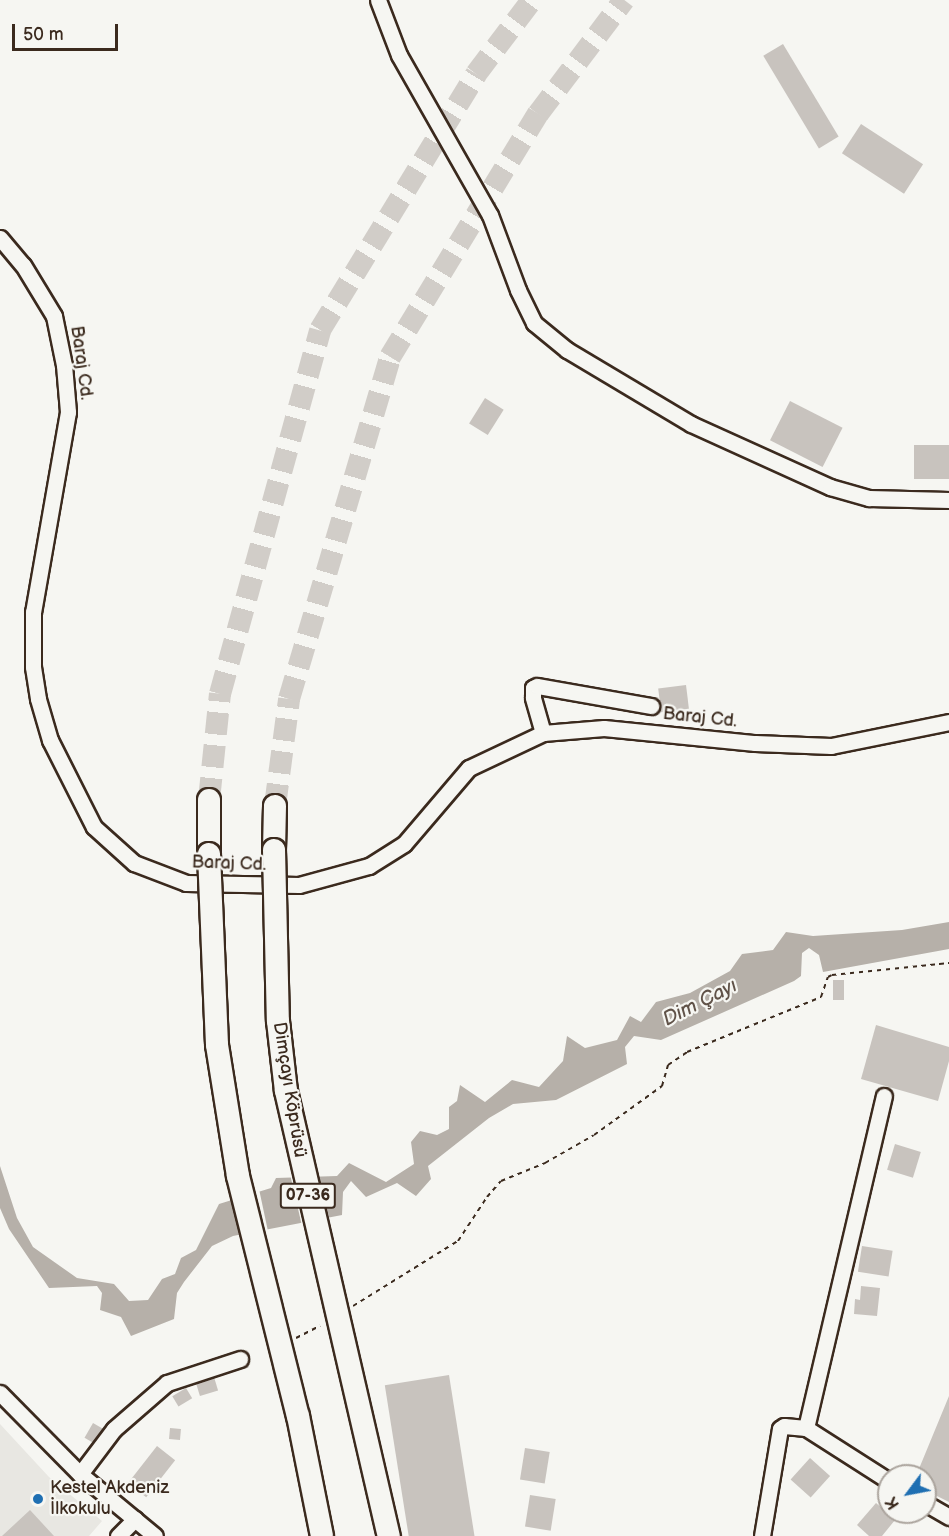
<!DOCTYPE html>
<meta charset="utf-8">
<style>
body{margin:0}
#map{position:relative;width:949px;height:1536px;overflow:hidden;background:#f6f6f2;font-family:"Balsamiq Sans",sans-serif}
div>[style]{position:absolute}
.built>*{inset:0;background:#e8e7e2}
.water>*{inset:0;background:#b6b0a9}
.pier>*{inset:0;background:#f6f6f2;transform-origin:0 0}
.building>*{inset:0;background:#c8c3be;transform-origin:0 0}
.highway-tunnel>*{height:22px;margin-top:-11px;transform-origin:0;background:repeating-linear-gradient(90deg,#d1cdc8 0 22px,transparent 0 33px)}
.path>*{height:2px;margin-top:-1px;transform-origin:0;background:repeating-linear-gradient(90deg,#3b2a1e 0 4.5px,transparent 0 9px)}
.roads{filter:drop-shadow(2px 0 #3b2a1e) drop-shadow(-2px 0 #3b2a1e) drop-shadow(0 2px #3b2a1e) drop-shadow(0 -2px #3b2a1e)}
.minor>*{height:15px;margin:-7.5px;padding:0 7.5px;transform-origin:7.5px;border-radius:7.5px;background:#f6f6f2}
.highway>*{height:22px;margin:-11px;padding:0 11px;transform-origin:11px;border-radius:11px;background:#f6f6f2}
.bridges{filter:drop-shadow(2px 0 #3b2a1e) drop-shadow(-2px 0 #3b2a1e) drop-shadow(0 2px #3b2a1e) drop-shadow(0 -2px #3b2a1e)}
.highway-bridge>*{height:22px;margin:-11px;padding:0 11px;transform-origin:11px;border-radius:11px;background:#f6f6f2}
.dots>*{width:16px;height:16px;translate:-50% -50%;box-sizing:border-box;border:3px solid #f6f6f2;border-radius:50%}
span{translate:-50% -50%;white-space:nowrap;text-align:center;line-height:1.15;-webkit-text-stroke:4.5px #f6f6f2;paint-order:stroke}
.shield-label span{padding:2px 4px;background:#f6f6f2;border:2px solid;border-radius:4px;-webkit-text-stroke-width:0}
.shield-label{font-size:16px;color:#3b2a1e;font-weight:700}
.street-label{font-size:18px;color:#3b2a1e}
.poi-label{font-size:18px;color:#3b2a1e}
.left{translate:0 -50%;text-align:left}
.water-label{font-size:20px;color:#605248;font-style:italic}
.north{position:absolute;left:877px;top:1464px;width:60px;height:60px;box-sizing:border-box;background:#f6f6f2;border:2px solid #aba49d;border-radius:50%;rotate:238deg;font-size:16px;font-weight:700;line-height:24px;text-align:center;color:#3b2a1e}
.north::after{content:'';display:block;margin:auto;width:21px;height:27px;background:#1f6fb2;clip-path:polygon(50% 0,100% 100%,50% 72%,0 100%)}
.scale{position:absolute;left:12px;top:24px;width:106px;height:27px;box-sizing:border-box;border:3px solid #3b2a1e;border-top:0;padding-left:8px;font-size:18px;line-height:21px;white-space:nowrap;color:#3b2a1e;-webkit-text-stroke:4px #f6f6f2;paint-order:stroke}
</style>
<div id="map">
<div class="built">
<div style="clip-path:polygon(0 1424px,49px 1477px,102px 1521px,89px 1536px,0 1536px)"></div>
</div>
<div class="water">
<div style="clip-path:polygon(949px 922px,949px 949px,823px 972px,819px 955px,809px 948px,802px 953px,801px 976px,794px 981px,661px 1040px,634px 1036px,625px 1047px,627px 1064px,556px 1100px,513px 1104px,489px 1118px,428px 1166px,431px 1179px,416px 1196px,397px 1183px,366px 1197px,351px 1181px,343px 1192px,342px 1215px,233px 1236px,212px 1246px,184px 1282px,177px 1293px,174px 1319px,131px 1336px,121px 1317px,100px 1310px,102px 1293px,97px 1286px,49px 1288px,9px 1229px,0 1208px,0 1166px,17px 1218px,33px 1247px,77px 1278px,114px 1284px,129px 1301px,148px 1300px,162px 1279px,175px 1274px,181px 1258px,196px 1250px,219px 1204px,271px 1188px,276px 1178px,337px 1176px,349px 1163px,386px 1182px,414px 1164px,411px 1142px,420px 1131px,437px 1135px,449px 1129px,449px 1107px,457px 1101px,460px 1085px,485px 1102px,512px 1080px,539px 1087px,563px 1061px,567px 1036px,585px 1048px,617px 1040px,630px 1016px,641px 1022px,656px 1002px,690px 993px,730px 971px,742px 954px,773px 950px,786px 932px,813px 936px,902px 930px)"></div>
</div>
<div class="pier">
<div style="clip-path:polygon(290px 1174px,318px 1174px,330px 1221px,302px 1226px)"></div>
<div style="left:259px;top:1189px;width:44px;height:29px;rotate:78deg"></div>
</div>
<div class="building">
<div style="left:783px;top:44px;width:108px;height:23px;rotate:59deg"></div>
<div style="left:861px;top:124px;width:74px;height:35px;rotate:33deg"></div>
<div style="left:485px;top:398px;width:22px;height:30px;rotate:32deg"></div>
<div style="left:790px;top:401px;width:59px;height:44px;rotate:27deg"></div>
<div style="left:949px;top:445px;width:34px;height:35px;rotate:90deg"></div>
<div style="left:686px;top:685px;width:24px;height:28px;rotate:83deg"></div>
<div style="left:833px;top:980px;width:11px;height:20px"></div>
<div style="clip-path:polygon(876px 1025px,949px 1047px,949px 1061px,938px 1101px,861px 1079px)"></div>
<div style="left:895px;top:1144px;width:27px;height:27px;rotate:17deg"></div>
<div style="left:862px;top:1246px;width:31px;height:26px;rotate:9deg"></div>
<div style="clip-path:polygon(861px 1286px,880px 1288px,877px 1316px,854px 1314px,855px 1299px,860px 1300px)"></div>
<div style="left:449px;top:1375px;width:163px;height:65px;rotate:81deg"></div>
<div style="left:214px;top:1377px;width:14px;height:19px;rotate:73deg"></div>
<div style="left:186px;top:1388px;width:12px;height:16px;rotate:59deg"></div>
<div style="clip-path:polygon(949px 1396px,949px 1502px,925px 1490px,925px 1476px,916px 1476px)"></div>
<div style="left:93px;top:1423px;width:14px;height:17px;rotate:30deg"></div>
<div style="left:170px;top:1428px;width:11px;height:11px;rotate:5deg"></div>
<div style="left:157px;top:1446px;width:23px;height:47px;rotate:38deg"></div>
<div style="left:525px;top:1448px;width:25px;height:32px;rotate:9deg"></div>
<div style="left:810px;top:1458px;width:27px;height:29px;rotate:42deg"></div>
<div style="left:530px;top:1495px;width:26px;height:32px;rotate:9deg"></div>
<div style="clip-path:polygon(876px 1503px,895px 1520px,882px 1536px,869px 1536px,857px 1525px)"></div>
<div style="clip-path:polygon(30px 1510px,54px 1536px,2px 1536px)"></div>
</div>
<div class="highway-tunnel">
<div style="left:209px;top:800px;width:107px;rotate:-84.1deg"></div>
<div style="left:220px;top:694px;width:377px;rotate:-74.6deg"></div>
<div style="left:320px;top:330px;width:300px;rotate:-58.6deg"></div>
<div style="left:476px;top:74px;width:93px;rotate:-52.9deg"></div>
<div style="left:275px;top:806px;width:108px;rotate:-82.5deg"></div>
<div style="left:289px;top:699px;width:357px;rotate:-73.5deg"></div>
<div style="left:390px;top:357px;width:285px;rotate:-58.7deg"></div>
<div style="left:538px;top:114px;width:143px;rotate:-53deg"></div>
</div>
<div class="path">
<div style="left:353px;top:1306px;width:123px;rotate:-31.8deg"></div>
<div style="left:458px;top:1241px;width:53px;rotate:-56.6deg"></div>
<div style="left:487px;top:1197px;width:21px;rotate:-49deg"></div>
<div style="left:501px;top:1181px;width:48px;rotate:-22.2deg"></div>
<div style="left:545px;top:1163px;width:56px;rotate:-29.7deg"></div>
<div style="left:594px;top:1135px;width:84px;rotate:-35.8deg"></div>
<div style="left:662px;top:1086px;width:22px;rotate:-74deg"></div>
<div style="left:668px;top:1065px;width:23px;rotate:-34deg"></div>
<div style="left:687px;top:1052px;width:145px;rotate:-22.3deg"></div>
<div style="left:821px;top:997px;width:21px;rotate:-71deg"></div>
<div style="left:828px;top:977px;width:4px;rotate:-27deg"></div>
<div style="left:832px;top:975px;width:118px;rotate:-5.9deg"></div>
<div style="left:296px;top:1338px;width:27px;rotate:-27deg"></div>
</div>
<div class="roads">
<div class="minor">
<div style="left:378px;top:0;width:59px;rotate:69.1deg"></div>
<div style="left:399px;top:55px;width:184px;rotate:60.4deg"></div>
<div style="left:490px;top:215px;width:80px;rotate:69.5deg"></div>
<div style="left:518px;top:290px;width:37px;rotate:64deg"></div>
<div style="left:534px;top:323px;width:43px;rotate:39.3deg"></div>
<div style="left:567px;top:350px;width:144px;rotate:30.8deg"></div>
<div style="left:691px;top:424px;width:153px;rotate:24.4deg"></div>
<div style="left:830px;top:487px;width:41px;rotate:15.8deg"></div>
<div style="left:869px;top:498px;width:80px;rotate:1.4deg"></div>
<div style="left:0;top:238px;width:35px;rotate:50deg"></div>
<div style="left:23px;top:265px;width:60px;rotate:58.7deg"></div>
<div style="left:54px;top:316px;width:50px;rotate:78.5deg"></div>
<div style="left:64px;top:365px;width:47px;rotate:85.1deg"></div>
<div style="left:68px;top:412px;width:203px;rotate:99.9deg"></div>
<div style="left:33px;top:612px;width:55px;rotate:90deg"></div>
<div style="left:33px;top:667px;width:32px;rotate:81deg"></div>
<div style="left:38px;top:699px;width:43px;rotate:73.7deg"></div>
<div style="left:50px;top:740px;width:97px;rotate:63.2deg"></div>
<div style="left:94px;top:827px;width:54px;rotate:42deg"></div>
<div style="left:134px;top:863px;width:56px;rotate:21deg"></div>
<div style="left:186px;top:883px;width:113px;rotate:1deg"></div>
<div style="left:299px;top:885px;width:73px;rotate:-15.2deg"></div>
<div style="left:369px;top:866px;width:41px;rotate:-32.2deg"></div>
<div style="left:404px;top:844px;width:100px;rotate:-49.5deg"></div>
<div style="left:469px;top:768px;width:82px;rotate:-25.3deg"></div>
<div style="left:543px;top:733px;width:61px;rotate:-4.7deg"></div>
<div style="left:604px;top:728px;width:152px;rotate:5.7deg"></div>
<div style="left:755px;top:743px;width:76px;rotate:2.3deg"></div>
<div style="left:831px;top:746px;width:120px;rotate:-11.5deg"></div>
<div style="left:543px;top:733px;width:37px;rotate:-106deg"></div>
<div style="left:533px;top:697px;width:9px;rotate:-90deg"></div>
<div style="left:533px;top:688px;width:4px;rotate:-27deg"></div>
<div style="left:537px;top:686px;width:116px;rotate:10deg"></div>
<div style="left:0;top:1393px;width:114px;rotate:45.4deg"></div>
<div style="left:80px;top:1474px;width:97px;rotate:39.6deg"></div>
<div style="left:806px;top:1428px;width:341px;rotate:-76.8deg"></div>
<div style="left:80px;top:1474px;width:56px;rotate:-52.9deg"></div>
<div style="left:114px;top:1429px;width:70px;rotate:-41deg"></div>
<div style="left:167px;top:1383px;width:77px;rotate:-18.2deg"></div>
<div style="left:925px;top:1503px;width:28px;rotate:30deg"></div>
<div style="left:118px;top:1536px;width:24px;rotate:-45deg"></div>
<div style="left:762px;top:1536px;width:109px;rotate:-80.5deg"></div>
<div style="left:780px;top:1429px;width:5px;rotate:-37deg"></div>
<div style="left:784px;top:1426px;width:22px;rotate:5deg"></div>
<div style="left:806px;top:1428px;width:98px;rotate:32.6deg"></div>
</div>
<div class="highway">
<div style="left:209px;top:800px;width:54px;rotate:90deg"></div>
<div style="left:274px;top:850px;width:44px;rotate:-88.7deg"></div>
</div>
</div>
<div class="bridges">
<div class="highway-bridge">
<div style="left:274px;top:850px;width:171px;rotate:88.7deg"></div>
<div style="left:278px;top:1021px;width:70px;rotate:83.5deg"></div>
<div style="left:286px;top:1091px;width:457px;rotate:77deg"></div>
<div style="left:209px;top:854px;width:191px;rotate:87.6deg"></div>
<div style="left:217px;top:1045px;width:133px;rotate:80.9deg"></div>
<div style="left:238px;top:1176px;width:247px;rotate:76deg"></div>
<div style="left:298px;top:1416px;width:122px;rotate:78.7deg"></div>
</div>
</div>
<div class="dots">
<div style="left:38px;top:1499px;background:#1f6fb2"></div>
</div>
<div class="shield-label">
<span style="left:308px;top:1196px">07-36</span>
</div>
<div class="street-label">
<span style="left:81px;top:363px;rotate:82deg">Baraj Cd.</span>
<span style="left:700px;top:718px;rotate:6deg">Baraj Cd.</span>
<span style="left:229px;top:864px;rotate:2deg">Baraj Cd.</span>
<span style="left:289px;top:1090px;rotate:81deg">Dimçayı Köprüsü</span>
</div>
<div class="poi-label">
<span class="left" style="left:50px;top:1499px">Kestel Akdeniz<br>İlkokulu</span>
</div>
<div class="water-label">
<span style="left:700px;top:1003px;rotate:-27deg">Dim Çayı</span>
</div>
<div class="north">K</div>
<div class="scale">50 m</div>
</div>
